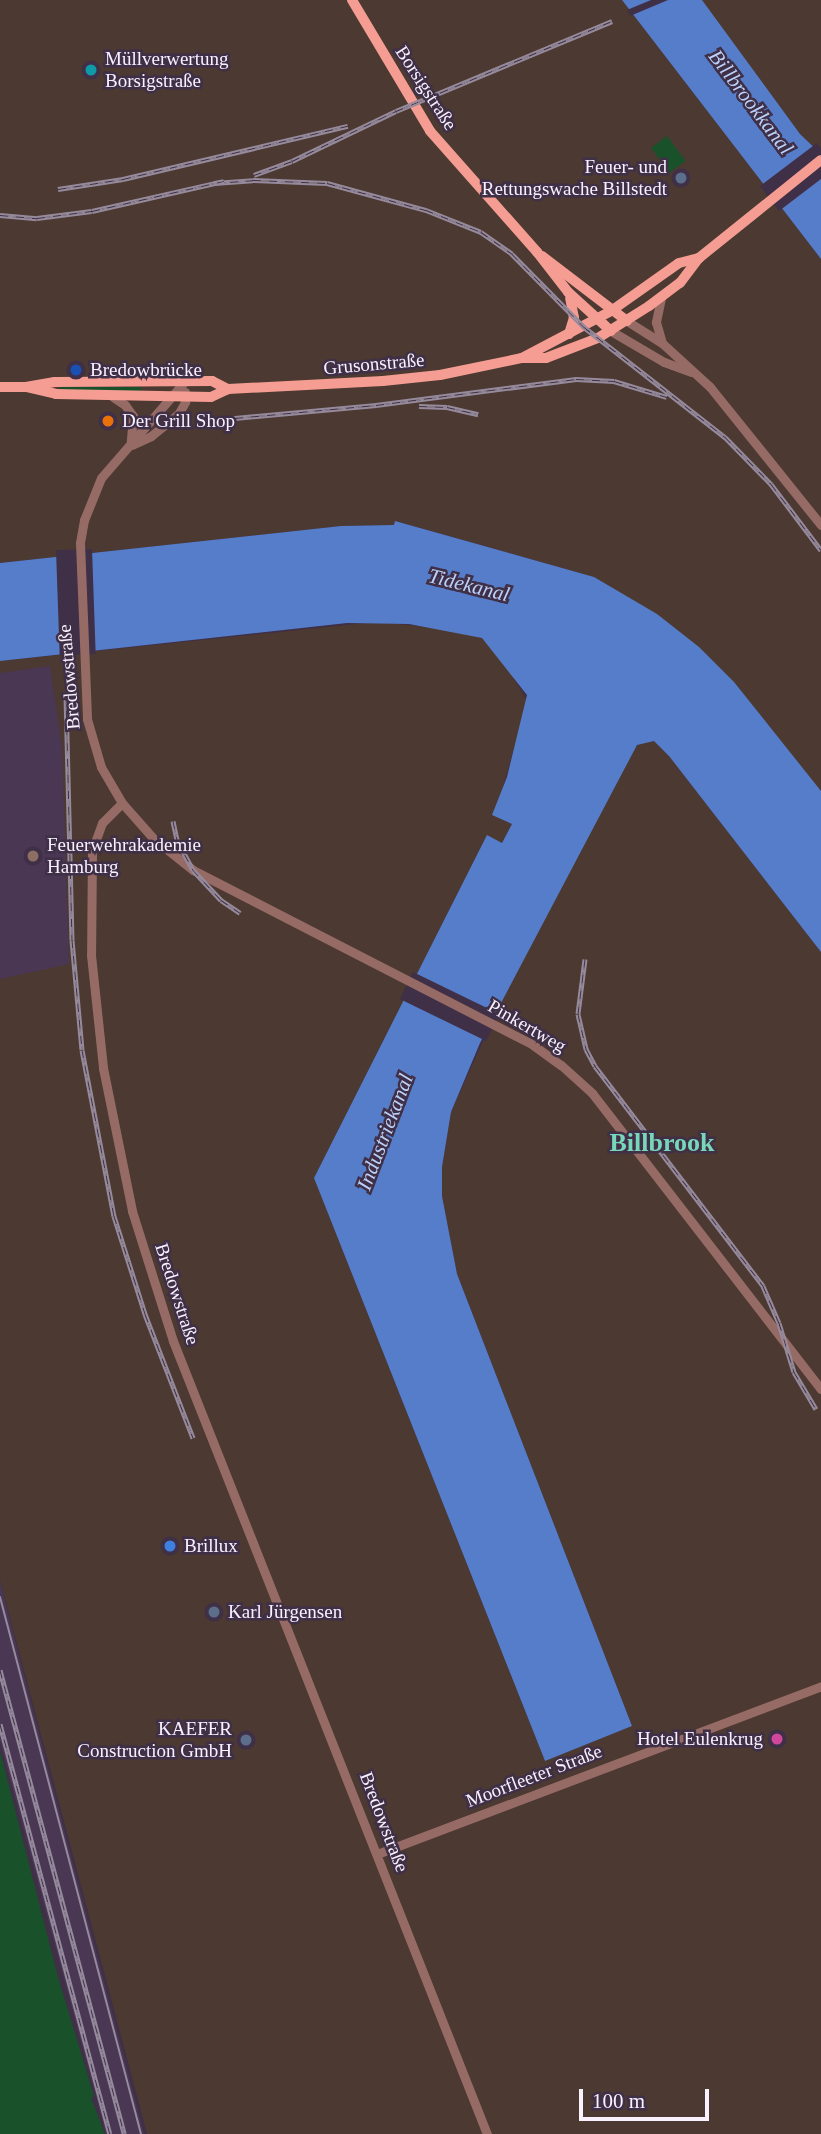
<!DOCTYPE html>
<meta charset="utf-8">
<style>
body{margin:0}
#map{position:relative;width:821px;height:2134px;overflow:hidden;background:#3f2f47;font-family:Georgia,serif}
div>[style]{position:absolute}
.industrial>*{inset:0;background:#4c3931}
.built>*{inset:0;background:#4a3754}
.green>*{inset:0;background:#18512a;transform-origin:0 0}
.water>*{inset:0;background:#567dca}
.pier>*{inset:0;background:#3f2f47;transform-origin:0 0}
.minor>*{height:9px;margin:-4.5px;padding:0 4.5px;transform-origin:4.5px;border-radius:4.5px;background:#976b65}
.major>*{height:10px;margin:-5px;padding:0 5px;transform-origin:5px;border-radius:5px;background:#f59d92}
.tram>*{height:2px;margin:-1px;padding:0 1px;transform-origin:1px;border-radius:1px;background:#968a9d}
.rail>*{height:5px;margin-top:-2.5px;transform-origin:0;background:repeating-linear-gradient(90deg,#3f2f47 0 8px,#968a9d 0 16px);box-sizing:border-box;border-block:2px solid #968a9d}
.dots>*{width:19px;height:19px;translate:-50% -50%;box-sizing:border-box;border:4px solid #3f2f47;border-radius:50%}
span{translate:-50% -50%;white-space:nowrap;text-align:center;line-height:1.15;-webkit-text-stroke:5px #3f2f47;paint-order:stroke}
.poi-label{font-size:19px;color:#f9f1fe}
.left{translate:0 -50%;text-align:left}
.right{translate:-100% -50%;text-align:right}
.street-label{font-size:19px;color:#f9f1fe}
.water-label{font-size:21px;color:#bbd1fa;font-style:italic}
.district-label{font-size:26px;color:#78d6b9;font-weight:700}
.scale{position:absolute;left:579px;top:2089px;width:130px;height:32px;box-sizing:border-box;border:4px solid #f9f1fe;border-top:0;padding-left:9px;font-size:21px;line-height:24px;white-space:nowrap;color:#f9f1fe;-webkit-text-stroke:5px #3f2f47;paint-order:stroke}
</style>
<div id="map">
<div class="industrial">
<div style="clip-path:polygon(0 0,622px 0,821px 259px,821px 791px,594px 577px,396px 521px,394px 525px,341px 526px,0 563px)"></div>
<div style="clip-path:polygon(700px 0,821px 0,821px 154px,800px 134px)"></div>
<div style="clip-path:polygon(376px 622px,448px 629px,482px 638px,504px 662px,527px 701px,498px 805px,493px 814px,512px 824px,502px 843px,487px 835px,314px 1178px,545px 1761px,632px 1726px,457px 1274px,442px 1196px,442px 1167px,451px 1112px,500px 1004px,635px 748px,643px 741px,654px 741px,669px 756px,821px 952px,821px 2134px,147px 2134px,0 1580px,0 661px)"></div>
</div>
<div class="built">
<div style="clip-path:polygon(50px 666px,62px 748px,69px 964px,0 979px,0 673px)"></div>
<div style="clip-path:polygon(0 1581px,48px 1769px,144px 2134px,106px 2134px,5px 1760px,0 1741px)"></div>
</div>
<div class="green">
<div style="left:667px;top:136px;width:31px;height:20px;rotate:53deg"></div>
<div style="clip-path:polygon(60px 387px,141px 387px,141px 393px,60px 389px)"></div>
<div style="clip-path:polygon(0 1751px,58px 1977px,94px 2096px,91px 2098px,105px 2134px,0 2134px)"></div>
</div>
<div class="water">
<div style="clip-path:polygon(622px 0,702px 0,800px 134px,821px 154px,821px 259px)"></div>
<div style="clip-path:polygon(395px 521px,594px 577px,657px 614px,699px 647px,734px 682px,821px 791px,821px 952px,669px 756px,654px 741px,637px 745px,480px 1043px,451px 1112px,442px 1167px,442px 1196px,457px 1274px,632px 1726px,545px 1761px,314px 1178px,487px 835px,502px 843px,512px 824px,492px 815px,507px 777px,527px 695px,482px 638px,409px 624px,347px 623px,0 661px,0 563px,341px 526px,394px 525px)"></div>
</div>
<div class="pier">
<div style="clip-path:polygon(651px 0,668px 0,630px 16px,627px 10px)"></div>
<div style="clip-path:polygon(817px 143px,821px 149px,821px 179px,779px 211px,760px 186px)"></div>
<div style="left:92px;top:549px;width:105px;height:36px;rotate:88deg"></div>
<div style="left:413px;top:972px;width:96px;height:30px;rotate:26deg"></div>
</div>
<div class="minor">
<div style="left:661px;top:298px;width:25px;rotate:102deg"></div>
<div style="left:656px;top:322px;width:22px;rotate:74deg"></div>
<div style="left:627px;top:321px;width:41px;rotate:32.2deg"></div>
<div style="left:662px;top:343px;width:65px;rotate:42.5deg"></div>
<div style="left:710px;top:387px;width:177px;rotate:51.2deg"></div>
<div style="left:611px;top:331px;width:61px;rotate:30.3deg"></div>
<div style="left:664px;top:362px;width:29px;rotate:20deg"></div>
<div style="left:185px;top:381px;width:128px;rotate:130.9deg"></div>
<div style="left:101px;top:478px;width:45px;rotate:112deg"></div>
<div style="left:84px;top:520px;width:23px;rotate:100deg"></div>
<div style="left:80px;top:543px;width:176px;rotate:87.7deg"></div>
<div style="left:87px;top:719px;width:50px;rotate:73.7deg"></div>
<div style="left:101px;top:767px;width:42px;rotate:59.7deg"></div>
<div style="left:122px;top:803px;width:48px;rotate:48.4deg"></div>
<div style="left:154px;top:839px;width:50px;rotate:38.5deg"></div>
<div style="left:193px;top:870px;width:382px;rotate:27.2deg"></div>
<div style="left:533px;top:1045px;width:34px;rotate:36deg"></div>
<div style="left:561px;top:1065px;width:42px;rotate:42.1deg"></div>
<div style="left:592px;top:1093px;width:374px;rotate:52.3deg"></div>
<div style="left:113px;top:397px;width:14px;rotate:34deg"></div>
<div style="left:125px;top:405px;width:14px;rotate:54deg"></div>
<div style="left:133px;top:416px;width:25px;rotate:95deg"></div>
<div style="left:132px;top:445px;width:21px;rotate:-25deg"></div>
<div style="left:151px;top:436px;width:36px;rotate:-39deg"></div>
<div style="left:179px;top:413px;width:13px;rotate:-61deg"></div>
<div style="left:185px;top:402px;width:10px;rotate:-90deg"></div>
<div style="left:122px;top:803px;width:28px;rotate:135deg"></div>
<div style="left:102px;top:823px;width:29px;rotate:110deg"></div>
<div style="left:92px;top:850px;width:105px;rotate:90.5deg"></div>
<div style="left:91px;top:955px;width:114px;rotate:83.9deg"></div>
<div style="left:103px;top:1068px;width:146px;rotate:78.5deg"></div>
<div style="left:132px;top:1211px;width:136px;rotate:72.5deg"></div>
<div style="left:173px;top:1341px;width:853px;rotate:68.4deg"></div>
<div style="left:377px;top:1854px;width:475px;rotate:-20.7deg"></div>
</div>
<div class="major">
<div style="left:352px;top:0;width:152px;rotate:59.2deg"></div>
<div style="left:430px;top:131px;width:162px;rotate:48.5deg"></div>
<div style="left:537px;top:252px;width:51px;rotate:52.2deg"></div>
<div style="left:568px;top:292px;width:58px;rotate:42.2deg"></div>
<div style="left:542px;top:256px;width:107px;rotate:37.4deg"></div>
<div style="left:569px;top:334px;width:17px;rotate:-73deg"></div>
<div style="left:574px;top:318px;width:20px;rotate:-101deg"></div>
<div style="left:522px;top:358px;width:101px;rotate:-27.8deg"></div>
<div style="left:611px;top:311px;width:83px;rotate:-35.2deg"></div>
<div style="left:679px;top:263px;width:21px;rotate:-14deg"></div>
<div style="left:0;top:387px;width:26px"></div>
<div style="left:26px;top:387px;width:29px;rotate:-10deg"></div>
<div style="left:55px;top:382px;width:157px;rotate:-0.4deg"></div>
<div style="left:212px;top:381px;width:18px;rotate:27deg"></div>
<div style="left:26px;top:387px;width:31px;rotate:13deg"></div>
<div style="left:56px;top:394px;width:155px;rotate:1.1deg"></div>
<div style="left:211px;top:397px;width:19px;rotate:-25deg"></div>
<div style="left:228px;top:389px;width:155px;rotate:-3deg"></div>
<div style="left:383px;top:381px;width:57px;rotate:-6deg"></div>
<div style="left:440px;top:375px;width:84px;rotate:-11.7deg"></div>
<div style="left:522px;top:358px;width:24px"></div>
<div style="left:546px;top:358px;width:56px;rotate:-21deg"></div>
<div style="left:598px;top:338px;width:60px;rotate:-32.1deg"></div>
<div style="left:649px;top:306px;width:39px;rotate:-37deg"></div>
<div style="left:680px;top:283px;width:31px;rotate:-53deg"></div>
<div style="left:699px;top:258px;width:156px;rotate:-38.8deg"></div>
</div>
<div class="tram">
<div style="left:0;top:1597px;width:555px;rotate:75.29deg"></div>
</div>
<div class="rail">
<div style="left:254px;top:175px;width:40px;rotate:-20.2deg"></div>
<div style="left:292px;top:161px;width:115px;rotate:-25.7deg"></div>
<div style="left:396px;top:111px;width:234px;rotate:-22.6deg"></div>
<div style="left:214px;top:183px;width:39px;rotate:-4deg"></div>
<div style="left:253px;top:180px;width:74px;rotate:2.3deg"></div>
<div style="left:327px;top:183px;width:103px;rotate:15.3deg"></div>
<div style="left:426px;top:210px;width:59px;rotate:21.8deg"></div>
<div style="left:481px;top:232px;width:38px;rotate:35deg"></div>
<div style="left:512px;top:254px;width:103px;rotate:45.4deg"></div>
<div style="left:584px;top:327px;width:179px;rotate:38deg"></div>
<div style="left:725px;top:437px;width:66px;rotate:45.6deg"></div>
<div style="left:771px;top:484px;width:83px;rotate:52.9deg"></div>
<div style="left:58px;top:189px;width:66px;rotate:-8.7deg"></div>
<div style="left:123px;top:179px;width:231px;rotate:-13.3deg"></div>
<div style="left:0;top:215px;width:37px;rotate:5deg"></div>
<div style="left:37px;top:218px;width:55px;rotate:-7.3deg"></div>
<div style="left:92px;top:211px;width:135px;rotate:-12.8deg"></div>
<div style="left:419px;top:406px;width:28px;rotate:2deg"></div>
<div style="left:447px;top:407px;width:32px;rotate:13deg"></div>
<div style="left:203px;top:421px;width:174px;rotate:-5.3deg"></div>
<div style="left:376px;top:405px;width:202px;rotate:-7.4deg"></div>
<div style="left:576px;top:379px;width:38px;rotate:3deg"></div>
<div style="left:614px;top:381px;width:55px;rotate:16.8deg"></div>
<div style="left:66px;top:695px;width:245px;rotate:88.6deg"></div>
<div style="left:72px;top:940px;width:110px;rotate:84.8deg"></div>
<div style="left:82px;top:1050px;width:169px;rotate:79.1deg"></div>
<div style="left:114px;top:1216px;width:103px;rotate:72.4deg"></div>
<div style="left:145px;top:1314px;width:133px;rotate:68.8deg"></div>
<div style="left:173px;top:821px;width:19px;rotate:78deg"></div>
<div style="left:177px;top:840px;width:34px;rotate:62deg"></div>
<div style="left:193px;top:870px;width:41px;rotate:47deg"></div>
<div style="left:221px;top:900px;width:23px;rotate:34deg"></div>
<div style="left:585px;top:959px;width:55px;rotate:97.3deg"></div>
<div style="left:578px;top:1014px;width:36px;rotate:77deg"></div>
<div style="left:586px;top:1049px;width:19px;rotate:62deg"></div>
<div style="left:595px;top:1066px;width:277px;rotate:52.6deg"></div>
<div style="left:763px;top:1286px;width:40px;rotate:66.6deg"></div>
<div style="left:779px;top:1323px;width:51px;rotate:73deg"></div>
<div style="left:794px;top:1372px;width:43px;rotate:59.3deg"></div>
<div style="left:0;top:1670px;width:480px;rotate:75deg"></div>
<div style="left:0;top:1724px;width:424px;rotate:75deg"></div>
</div>
<div class="dots">
<div style="left:91px;top:70px;background:#0f9aa8"></div>
<div style="left:681px;top:178px;background:#5c6f8a"></div>
<div style="left:76px;top:370px;background:#1a4fb4"></div>
<div style="left:108px;top:421px;background:#e8710a"></div>
<div style="left:33px;top:856px;background:#8d6e63"></div>
<div style="left:170px;top:1546px;background:#3f7fe0"></div>
<div style="left:214px;top:1612px;background:#5c6f8a"></div>
<div style="left:777px;top:1739px;background:#d1479c"></div>
<div style="left:246px;top:1740px;background:#5c6f8a"></div>
</div>
<div class="poi-label">
<span class="left" style="left:105px;top:70px">Müllverwertung<br>Borsigstraße</span>
<span class="right" style="left:667px;top:178px">Feuer- und<br>Rettungswache Billstedt</span>
<span class="left" style="left:90px;top:370px">Bredowbrücke</span>
<span class="left" style="left:122px;top:421px">Der Grill Shop</span>
<span class="left" style="left:47px;top:856px">Feuerwehrakademie<br>Hamburg</span>
<span class="left" style="left:184px;top:1546px">Brillux</span>
<span class="left" style="left:228px;top:1612px">Karl Jürgensen</span>
<span class="right" style="left:232px;top:1740px">KAEFER<br>Construction GmbH</span>
<span class="right" style="left:763px;top:1739px">Hotel Eulenkrug</span>
</div>
<div class="street-label">
<span style="left:426px;top:88px;rotate:57deg">Borsigstraße</span>
<span style="left:374px;top:364px;rotate:-5deg">Grusonstraße</span>
<span style="left:69px;top:677px;rotate:-95deg">Bredowstraße</span>
<span style="left:527px;top:1026px;rotate:30deg">Pinkertweg</span>
<span style="left:177px;top:1294px;rotate:72deg">Bredowstraße</span>
<span style="left:534px;top:1776px;rotate:-21deg">Moorfleeter Straße</span>
<span style="left:384px;top:1822px;rotate:69deg">Bredowstraße</span>
</div>
<div class="water-label">
<span style="left:751px;top:102px;rotate:53deg">Billbrookkanal</span>
<span style="left:469px;top:585px;rotate:14deg">Tidekanal</span>
<span style="left:385px;top:1132px;rotate:-69deg">Industriekanal</span>
</div>
<div class="district-label">
<span style="left:662px;top:1143px">Billbrook</span>
</div>
<div class="scale">100 m</div>
</div>
